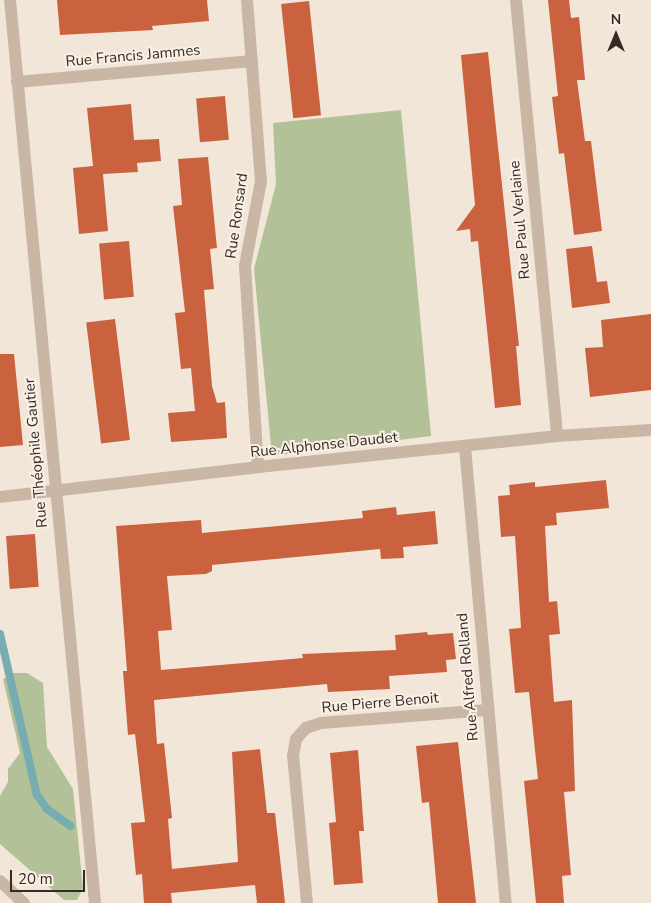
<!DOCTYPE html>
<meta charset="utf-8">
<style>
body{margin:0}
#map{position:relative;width:651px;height:903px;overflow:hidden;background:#f2e6d8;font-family:"Nunito Sans",sans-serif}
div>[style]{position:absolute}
.green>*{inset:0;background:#b3c198}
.stream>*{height:8px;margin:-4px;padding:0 4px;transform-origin:4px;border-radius:4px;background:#77adb0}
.building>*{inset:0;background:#ca623f;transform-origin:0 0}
.street>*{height:12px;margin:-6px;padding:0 6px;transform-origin:6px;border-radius:6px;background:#cab6a4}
span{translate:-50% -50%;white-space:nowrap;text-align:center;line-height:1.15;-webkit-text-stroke:4px #faf0e5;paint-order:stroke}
.street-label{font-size:15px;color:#352b26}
.north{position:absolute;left:591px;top:10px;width:50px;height:50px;-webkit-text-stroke:4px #faf0e5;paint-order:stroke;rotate:0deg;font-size:14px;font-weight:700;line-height:20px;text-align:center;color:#352b26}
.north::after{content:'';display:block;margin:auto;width:18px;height:22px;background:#352b26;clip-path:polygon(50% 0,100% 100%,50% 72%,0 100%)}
.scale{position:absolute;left:10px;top:870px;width:75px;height:22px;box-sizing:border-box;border:2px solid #352b26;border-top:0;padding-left:6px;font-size:15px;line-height:18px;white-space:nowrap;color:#352b26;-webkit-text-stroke:4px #faf0e5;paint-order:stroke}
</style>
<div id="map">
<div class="green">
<div style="clip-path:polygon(401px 110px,431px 436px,272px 456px,254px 269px,276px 184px,273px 123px)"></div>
<div style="clip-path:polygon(13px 673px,27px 673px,43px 683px,47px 747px,73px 789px,83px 888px,77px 900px,64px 900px,0 844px,0 796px,8px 782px,8px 769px,20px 753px,3px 679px)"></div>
</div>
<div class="stream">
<div style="left:0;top:634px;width:165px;rotate:77.1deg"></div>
<div style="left:37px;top:795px;width:17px;rotate:54deg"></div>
<div style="left:47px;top:809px;width:29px;rotate:36deg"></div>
</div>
<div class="building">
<div style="clip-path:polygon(57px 0,207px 0,209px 21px,152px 26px,153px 30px,60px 35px)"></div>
<div style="clip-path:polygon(548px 0,569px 0,571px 18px,579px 17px,585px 80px,577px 80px,585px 141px,591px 141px,602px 231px,574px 235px,564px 153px,559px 154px,552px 97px,558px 96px)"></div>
<div style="left:309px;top:1px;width:115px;height:28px;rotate:84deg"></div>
<div style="clip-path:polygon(488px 52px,519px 346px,516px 346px,521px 405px,495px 408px,478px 241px,471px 242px,470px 229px,456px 231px,475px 205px,461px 55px)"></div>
<div style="left:225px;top:96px;width:44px;height:29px;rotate:85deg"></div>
<div style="clip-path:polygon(131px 104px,134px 140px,159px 139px,161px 161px,137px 163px,138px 172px,103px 174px,108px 231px,79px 234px,73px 168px,93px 166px,87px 108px)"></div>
<div style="clip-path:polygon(208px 157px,217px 248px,210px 249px,214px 289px,204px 290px,212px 386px,217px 403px,225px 402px,227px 438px,171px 442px,168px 413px,195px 411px,191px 368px,181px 369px,175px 313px,185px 312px,173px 206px,182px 205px,178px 159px)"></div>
<div style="left:129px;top:241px;width:56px;height:30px;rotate:85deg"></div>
<div style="clip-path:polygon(592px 246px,597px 282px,607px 281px,610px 303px,572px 308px,566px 249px)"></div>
<div style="clip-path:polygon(651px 314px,651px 390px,590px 397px,585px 348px,603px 347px,601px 320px)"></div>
<div style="left:115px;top:319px;width:122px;height:29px;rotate:83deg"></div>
<div style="clip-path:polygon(0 354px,14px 354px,23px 445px,0 447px)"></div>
<div style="clip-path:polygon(606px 480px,609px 508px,556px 513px,557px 525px,545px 526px,549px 602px,557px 601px,560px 634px,549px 635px,554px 702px,572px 700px,575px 791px,564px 792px,571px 875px,562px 876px,564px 903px,536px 903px,524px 781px,538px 779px,529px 692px,515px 693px,509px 629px,521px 628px,515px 536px,501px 537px,498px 496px,510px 495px,509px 485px,535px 482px,535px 487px)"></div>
<div style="clip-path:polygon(396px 507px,397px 515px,435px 511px,438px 544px,403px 547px,404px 558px,381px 559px,380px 549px,212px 565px,212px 571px,206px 574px,167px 576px,172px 630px,158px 631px,161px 670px,303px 658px,302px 654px,396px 650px,395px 635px,427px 632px,428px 635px,453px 633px,456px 659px,446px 660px,447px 672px,389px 676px,390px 689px,328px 692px,327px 684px,154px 700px,157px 744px,164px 743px,172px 818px,168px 819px,172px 869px,238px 862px,232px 752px,260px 749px,267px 813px,275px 813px,285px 903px,257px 903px,255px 885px,171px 893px,172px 903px,144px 903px,142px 874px,136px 875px,131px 823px,145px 822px,135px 734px,128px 735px,123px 671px,127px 671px,116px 526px,201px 520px,202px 533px,363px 518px,362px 511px)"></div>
<div style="left:35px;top:534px;width:53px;height:29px;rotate:86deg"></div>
<div style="clip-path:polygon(458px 742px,476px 903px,438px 903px,429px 802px,422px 803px,416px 746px)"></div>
<div style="clip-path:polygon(358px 750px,364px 831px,359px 831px,363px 883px,334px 885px,329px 823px,336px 822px,330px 753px)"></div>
</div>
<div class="street">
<div style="left:10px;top:0;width:907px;rotate:84.62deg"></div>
<div style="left:247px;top:0;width:182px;rotate:85.6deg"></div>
<div style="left:261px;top:181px;width:86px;rotate:100.7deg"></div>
<div style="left:245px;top:266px;width:201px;rotate:86.3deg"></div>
<div style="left:516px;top:0;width:438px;rotate:84.6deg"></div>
<div style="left:17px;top:82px;width:236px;rotate:-5.1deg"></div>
<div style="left:465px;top:447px;width:458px;rotate:84.9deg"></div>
<div style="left:0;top:497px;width:260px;rotate:-6.6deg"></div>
<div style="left:258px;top:467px;width:301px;rotate:-5.9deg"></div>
<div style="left:557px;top:436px;width:94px;rotate:-3.7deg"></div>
<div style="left:0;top:881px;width:33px;rotate:43deg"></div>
<div style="left:307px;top:903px;width:148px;rotate:-95.4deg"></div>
<div style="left:293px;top:756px;width:17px;rotate:-80deg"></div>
<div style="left:296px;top:739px;width:15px;rotate:-48deg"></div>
<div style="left:306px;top:728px;width:16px;rotate:-18deg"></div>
<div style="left:321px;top:723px;width:167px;rotate:-4.5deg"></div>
</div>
<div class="street-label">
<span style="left:133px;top:56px;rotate:-5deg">Rue Francis Jammes</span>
<span style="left:237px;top:216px;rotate:-82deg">Rue Ronsard</span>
<span style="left:520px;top:220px;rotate:-95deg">Rue Paul Verlaine</span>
<span style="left:324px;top:445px;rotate:-6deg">Rue Alphonse Daudet</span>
<span style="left:36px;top:453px;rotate:-95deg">Rue Théophile Gautier</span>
<span style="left:468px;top:677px;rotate:-95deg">Rue Alfred Rolland</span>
<span style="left:380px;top:703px;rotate:-5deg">Rue Pierre Benoit</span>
</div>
<div class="north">N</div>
<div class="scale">20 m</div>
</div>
